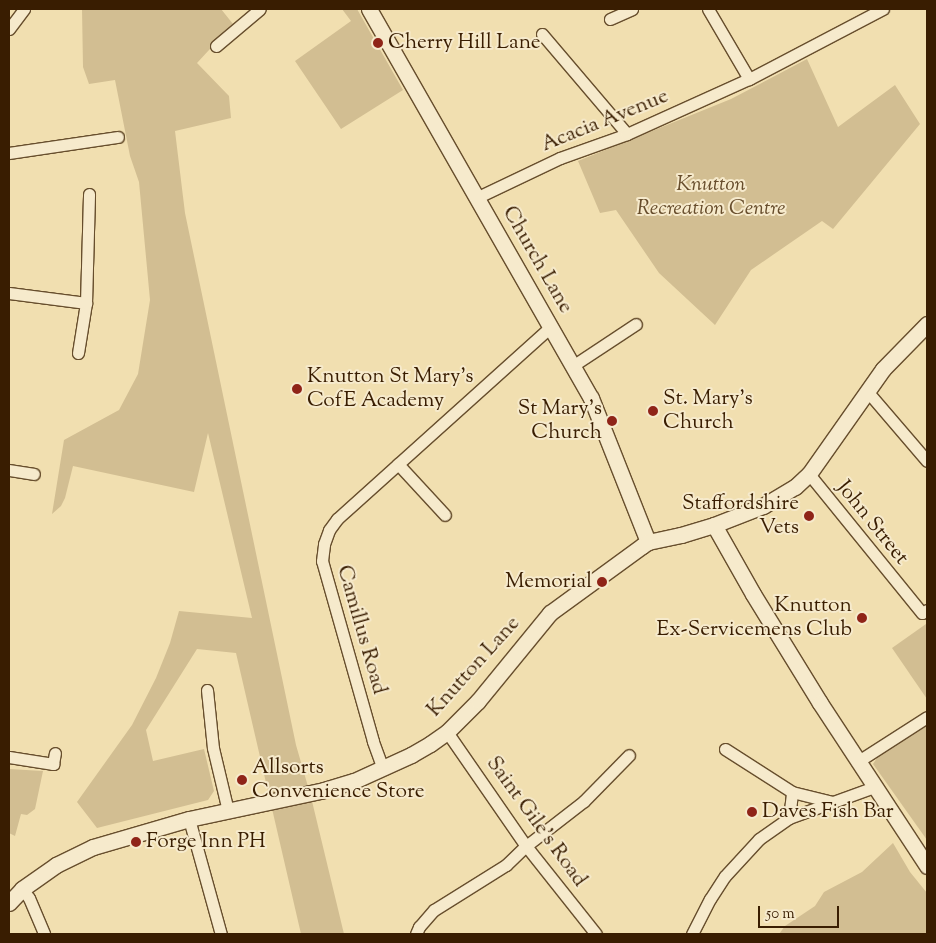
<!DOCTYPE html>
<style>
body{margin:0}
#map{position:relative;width:936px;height:943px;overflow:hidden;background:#f1dfb0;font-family:"Sorts Mill Goudy",serif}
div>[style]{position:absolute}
.green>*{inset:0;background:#d2be92}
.roads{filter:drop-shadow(1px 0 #674e2d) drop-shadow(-1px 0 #674e2d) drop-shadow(0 1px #674e2d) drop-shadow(0 -1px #674e2d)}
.minor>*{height:11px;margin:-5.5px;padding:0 5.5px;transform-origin:5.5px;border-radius:5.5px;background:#f6eacc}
.secondary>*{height:15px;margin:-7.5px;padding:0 7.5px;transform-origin:7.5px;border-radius:7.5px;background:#f6eacc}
.dots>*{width:14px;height:14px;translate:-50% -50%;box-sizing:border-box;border:2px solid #f6eacc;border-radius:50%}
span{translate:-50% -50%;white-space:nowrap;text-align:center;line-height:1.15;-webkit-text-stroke:4px #f6eacc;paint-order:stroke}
.poi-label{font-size:21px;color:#391d01}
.left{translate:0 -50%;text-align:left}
.right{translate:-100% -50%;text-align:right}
.street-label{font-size:21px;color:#391d01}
.park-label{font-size:21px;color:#674d2c;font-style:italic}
.frame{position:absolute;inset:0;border:10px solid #391d01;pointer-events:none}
.scale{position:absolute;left:758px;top:906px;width:81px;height:22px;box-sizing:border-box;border:2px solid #391d01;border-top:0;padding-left:6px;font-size:15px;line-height:18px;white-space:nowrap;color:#391d01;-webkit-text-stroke:4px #f6eacc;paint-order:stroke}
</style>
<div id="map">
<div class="green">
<div style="clip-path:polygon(82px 9px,221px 9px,233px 24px,197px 63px,229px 96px,231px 118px,175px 131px,185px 213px,296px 745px,311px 797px,344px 934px,301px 934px,236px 653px,197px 649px,146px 730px,153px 761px,204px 749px,214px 791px,208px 800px,97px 828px,77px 802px,132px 725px,156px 678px,170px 643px,179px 611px,252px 618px,208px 433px,194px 492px,73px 466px,65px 498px,61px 506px,52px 514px,64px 440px,119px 410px,138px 374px,150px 300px,139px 182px,130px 156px,115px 80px,89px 84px,83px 67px)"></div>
<div style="clip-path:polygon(342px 9px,357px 9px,403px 90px,341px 129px,295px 61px,351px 21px)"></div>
<div style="clip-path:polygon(807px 59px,838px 127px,895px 85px,920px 124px,833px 229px,822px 221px,751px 270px,715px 325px,659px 273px,616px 210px,600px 213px,578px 161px,731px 99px)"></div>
<div style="clip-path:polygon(926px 624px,927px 626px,927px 699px,892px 648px)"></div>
<div style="clip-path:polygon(927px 726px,927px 840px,873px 764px,881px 752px)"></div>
<div style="clip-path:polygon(9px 769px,43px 771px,35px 809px,27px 815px,21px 814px,15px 836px,9px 833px)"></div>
<div style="clip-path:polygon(893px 843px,910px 872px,927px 893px,927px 934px,779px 934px,785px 926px,815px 906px,824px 892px,862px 872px)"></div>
</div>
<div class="roads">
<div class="minor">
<div style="left:708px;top:9px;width:81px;rotate:59.6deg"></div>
<div style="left:610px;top:19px;width:24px;rotate:-24deg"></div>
<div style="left:9px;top:29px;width:25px;rotate:-53deg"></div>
<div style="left:542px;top:34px;width:131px;rotate:49.6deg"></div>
<div style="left:216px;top:46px;width:57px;rotate:-40.1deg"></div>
<div style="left:9px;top:153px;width:110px;rotate:-8.4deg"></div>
<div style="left:476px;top:198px;width:93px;rotate:-25.5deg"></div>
<div style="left:560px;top:158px;width:71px;rotate:-19.7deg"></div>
<div style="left:627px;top:134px;width:134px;rotate:-24.3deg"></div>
<div style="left:749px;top:79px;width:151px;rotate:-27.6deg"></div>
<div style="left:9px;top:293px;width:78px;rotate:7.4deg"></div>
<div style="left:78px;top:353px;width:51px;rotate:-80.9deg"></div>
<div style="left:86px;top:303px;width:109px;rotate:-88.4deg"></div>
<div style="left:574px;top:365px;width:74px;rotate:-33.5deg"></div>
<div style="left:867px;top:391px;width:92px;rotate:49.4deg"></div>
<div style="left:398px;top:464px;width:69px;rotate:47.3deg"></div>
<div style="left:9px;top:470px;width:25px;rotate:9deg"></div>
<div style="left:809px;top:474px;width:179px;rotate:50.9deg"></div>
<div style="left:922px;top:613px;width:6px;rotate:-31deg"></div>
<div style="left:207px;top:690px;width:58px;rotate:84.1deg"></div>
<div style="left:213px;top:748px;width:65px;rotate:76.6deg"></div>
<div style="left:447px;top:732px;width:139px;rotate:55.3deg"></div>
<div style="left:526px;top:846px;width:112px;rotate:51.5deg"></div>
<div style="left:725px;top:749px;width:80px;rotate:32.7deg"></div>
<div style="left:792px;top:792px;width:41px;rotate:14deg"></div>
<div style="left:9px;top:757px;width:45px;rotate:9deg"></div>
<div style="left:53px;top:764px;width:11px;rotate:-80deg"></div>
<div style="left:857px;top:762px;width:83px;rotate:-32.7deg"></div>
<div style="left:383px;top:769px;width:30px;rotate:-110deg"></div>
<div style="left:373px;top:741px;width:187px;rotate:-105.8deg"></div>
<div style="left:322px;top:561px;width:17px;rotate:-83deg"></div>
<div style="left:324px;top:544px;width:15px;rotate:-70deg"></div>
<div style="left:329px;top:530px;width:14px;rotate:-54deg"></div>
<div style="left:337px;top:519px;width:288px;rotate:-42deg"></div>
<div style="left:789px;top:818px;width:26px;rotate:-83deg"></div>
<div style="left:189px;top:819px;width:119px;rotate:74.5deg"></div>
<div style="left:22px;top:889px;width:11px;rotate:52deg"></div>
<div style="left:29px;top:898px;width:39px;rotate:67deg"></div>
<div style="left:416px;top:934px;width:8px;rotate:-67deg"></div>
<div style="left:419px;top:927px;width:23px;rotate:-49deg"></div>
<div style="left:434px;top:910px;width:85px;rotate:-32deg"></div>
<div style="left:506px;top:865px;width:28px;rotate:-44deg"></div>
<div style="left:526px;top:846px;width:73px;rotate:-37.8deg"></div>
<div style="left:584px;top:801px;width:64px;rotate:-45.6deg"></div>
<div style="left:692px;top:934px;width:39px;rotate:-63deg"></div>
<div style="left:710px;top:899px;width:27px;rotate:-57deg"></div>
<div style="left:725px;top:876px;width:50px;rotate:-47.4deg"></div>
<div style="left:759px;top:839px;width:37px;rotate:-35deg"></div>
<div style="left:789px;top:818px;width:90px;rotate:-20deg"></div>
</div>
<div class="secondary">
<div style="left:369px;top:9px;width:448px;rotate:60.3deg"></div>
<div style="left:591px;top:398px;width:155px;rotate:68.4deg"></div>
<div style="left:714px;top:525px;width:79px;rotate:60.5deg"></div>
<div style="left:753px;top:594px;width:128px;rotate:58.4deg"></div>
<div style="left:820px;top:703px;width:195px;rotate:56.7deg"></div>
<div style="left:9px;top:903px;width:19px;rotate:-47deg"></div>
<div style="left:22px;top:889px;width:42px;rotate:-35.2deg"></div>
<div style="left:56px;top:865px;width:41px;rotate:-25.9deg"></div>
<div style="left:93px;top:847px;width:100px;rotate:-16.3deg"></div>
<div style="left:189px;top:819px;width:138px;rotate:-12.1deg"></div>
<div style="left:324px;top:790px;width:31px;rotate:-17deg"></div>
<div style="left:354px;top:781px;width:63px;rotate:-24.5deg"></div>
<div style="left:411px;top:755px;width:22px;rotate:-30deg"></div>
<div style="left:430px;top:744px;width:21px;rotate:-35deg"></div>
<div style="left:447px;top:732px;width:44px;rotate:-45deg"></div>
<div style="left:478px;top:701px;width:114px;rotate:-50.7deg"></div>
<div style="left:550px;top:613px;width:114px;rotate:-36.1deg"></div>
<div style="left:642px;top:546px;width:7px;rotate:-34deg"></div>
<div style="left:648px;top:542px;width:34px;rotate:-12deg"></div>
<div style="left:681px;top:535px;width:34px;rotate:-17deg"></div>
<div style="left:714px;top:525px;width:53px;rotate:-21.2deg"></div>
<div style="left:763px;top:506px;width:37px;rotate:-31deg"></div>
<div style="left:795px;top:487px;width:19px;rotate:-43deg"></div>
<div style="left:809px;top:474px;width:128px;rotate:-54.8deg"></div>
<div style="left:883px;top:369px;width:63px;rotate:-45.6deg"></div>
</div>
</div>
<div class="dots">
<div style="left:378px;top:43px;background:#8f2418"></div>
<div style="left:297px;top:389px;background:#8f2418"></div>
<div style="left:653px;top:411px;background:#8f2418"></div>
<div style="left:612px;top:421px;background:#8f2418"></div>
<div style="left:809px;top:516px;background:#8f2418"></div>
<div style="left:602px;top:582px;background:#8f2418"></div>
<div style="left:862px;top:618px;background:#8f2418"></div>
<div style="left:242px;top:780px;background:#8f2418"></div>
<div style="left:752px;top:812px;background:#8f2418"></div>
<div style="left:136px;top:842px;background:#8f2418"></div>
</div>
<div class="poi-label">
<span class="left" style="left:388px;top:43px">Cherry Hill Lane</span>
<span class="left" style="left:307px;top:389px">Knutton St Mary's<br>CofE Academy</span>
<span class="left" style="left:663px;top:411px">St. Mary's<br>Church</span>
<span class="right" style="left:602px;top:421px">St Mary's<br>Church</span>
<span class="right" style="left:799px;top:516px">Staffordshire<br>Vets</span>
<span class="right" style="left:592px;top:582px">Memorial</span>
<span class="right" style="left:852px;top:618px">Knutton<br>Ex-Servicemens Club</span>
<span class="left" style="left:252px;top:780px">Allsorts<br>Convenience Store</span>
<span class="left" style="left:762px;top:812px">Daves Fish Bar</span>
<span class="left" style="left:146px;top:842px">Forge Inn PH</span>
</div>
<div class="street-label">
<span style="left:605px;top:121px;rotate:-22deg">Acacia Avenue</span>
<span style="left:537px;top:260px;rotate:60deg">Church Lane</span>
<span style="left:872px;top:523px;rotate:51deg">John Street</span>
<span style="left:361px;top:630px;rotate:74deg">Camillus Road</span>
<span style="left:474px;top:667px;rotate:-48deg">Knutton Lane</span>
<span style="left:536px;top:822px;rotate:54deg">Saint Gile's Road</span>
</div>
<div class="park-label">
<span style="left:711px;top:197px">Knutton<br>Recreation Centre</span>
</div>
<div class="frame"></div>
<div class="scale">50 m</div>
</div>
